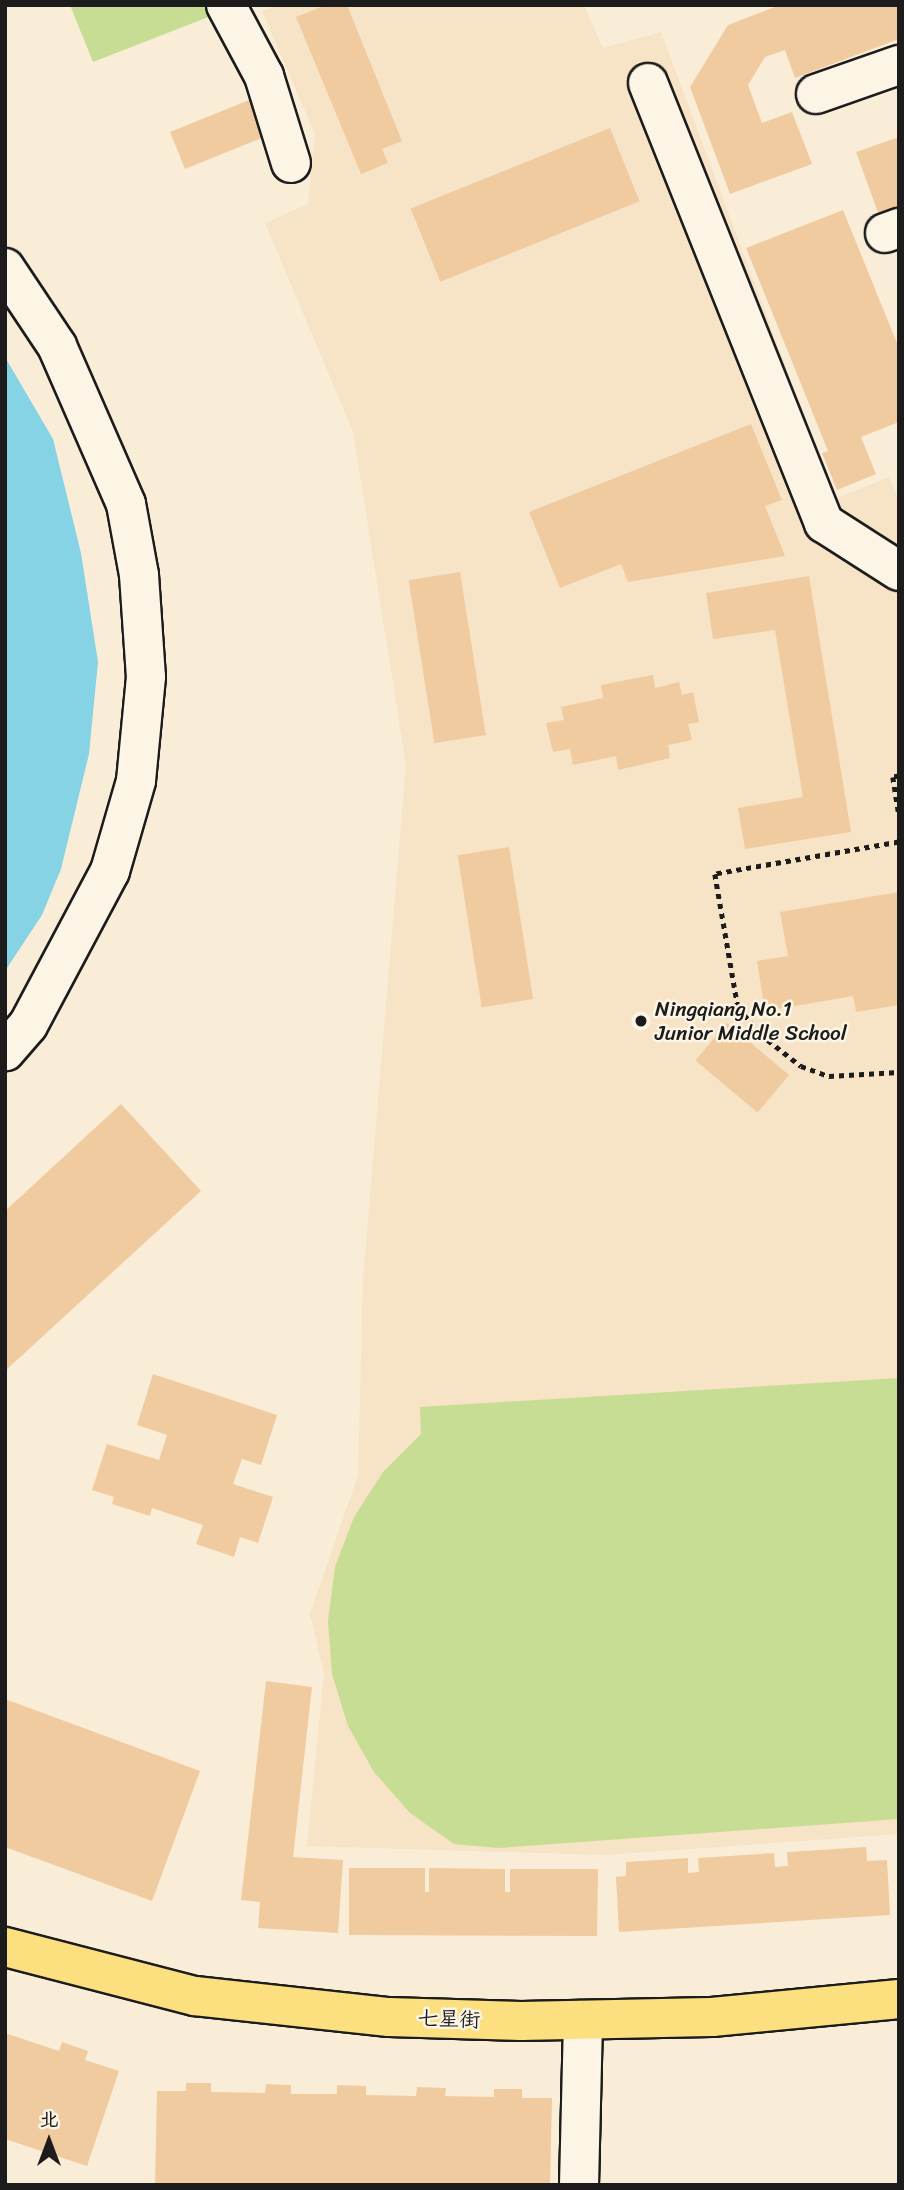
<!DOCTYPE html>
<meta charset="utf-8">
<style>
body{margin:0}
#map{position:relative;width:904px;height:2190px;overflow:hidden;background:#faedd7;font-family:Sriracha,"LXGW WenKai TC",sans-serif}
div>[style]{position:absolute}
.built>*{inset:0;background:#f7e3c6}
.green>*{inset:0;background:#c7dd93}
.water>*{inset:0;background:#86d3e6}
.building>*{inset:0;background:#f0cba0;transform-origin:0 0}
.path>*{height:4.5px;margin-top:-2.25px;transform-origin:0;background:repeating-linear-gradient(90deg,#1c1c1c 0 5px,transparent 0 10px)}
.roads{filter:drop-shadow(2px 0 #1c1c1c) drop-shadow(-2px 0 #1c1c1c) drop-shadow(0 2px #1c1c1c) drop-shadow(0 -2px #1c1c1c)}
.minor>*{height:38px;margin:-19px;padding:0 19px;transform-origin:19px;border-radius:19px;background:#fcf5e5}
.major>*{height:38px;margin:-19px;padding:0 19px;transform-origin:19px;border-radius:19px;background:#fce080}
.dots>*{width:19px;height:19px;translate:-50% -50%;box-sizing:border-box;border:4px solid #fcf5e5;border-radius:50%}
span{translate:-50% -50%;white-space:nowrap;text-align:center;line-height:1.15;-webkit-text-stroke:5px #fcf5e5;paint-order:stroke}
.poi-label{font-size:21px;color:#1c1c1c}
.left{translate:0 -50%;text-align:left}
.street-label{font-size:21px;color:#1c1c1c}
.frame{position:absolute;inset:0;border:7px solid #1c1c1c;pointer-events:none}
.north{position:absolute;left:14px;top:2106px;width:70px;height:70px;-webkit-text-stroke:5px #fcf5e5;paint-order:stroke;rotate:0deg;font-size:19px;font-weight:700;line-height:28px;text-align:center;color:#1c1c1c}
.north::after{content:'';display:block;margin:auto;width:24px;height:32px;background:#1c1c1c;clip-path:polygon(50% 0,100% 100%,50% 72%,0 100%)}
</style>
<div id="map">
<div class="built">
<div style="clip-path:polygon(277px 5px,584px 5px,603px 48px,661px 32px,835px 499px,889px 477px,899px 501px,899px 1834px,605px 1855px,307px 1846px,324px 1673px,310px 1614px,358px 1475px,363px 1278px,406px 765px,353px 432px,265px 223px,308px 204px,315px 134px,262px 11px)"></div>
</div>
<div class="green">
<div style="clip-path:polygon(70px 5px,207px 5px,211px 16px,93px 62px)"></div>
<div style="clip-path:polygon(899px 1378px,899px 1819px,498px 1848px,454px 1844px,410px 1813px,374px 1772px,348px 1726px,332px 1674px,328px 1621px,335px 1567px,354px 1517px,383px 1472px,421px 1434px,420px 1407px)"></div>
</div>
<div class="water">
<div style="clip-path:polygon(5px 357px,53px 439px,81px 553px,98px 662px,89px 754px,61px 869px,42px 915px,5px 971px)"></div>
</div>
<div class="building">
<div style="clip-path:polygon(326px 5px,347px 5px,402px 141px,382px 149px,388px 163px,361px 174px,296px 17px)"></div>
<div style="clip-path:polygon(780px 5px,899px 5px,899px 39px,795px 78px,785px 50px,765px 57px,748px 85px,762px 123px,792px 112px,812px 164px,730px 194px,690px 87px,728px 25px)"></div>
<div style="left:259px;top:96px;width:40px;height:96px;rotate:68deg"></div>
<div style="left:610px;top:128px;width:79px;height:215px;rotate:68deg"></div>
<div style="clip-path:polygon(899px 137px,899px 211px,880px 218px,856px 152px)"></div>
<div style="clip-path:polygon(843px 210px,899px 348px,899px 422px,861px 437px,876px 474px,837px 490px,822px 453px,828px 451px,746px 248px)"></div>
<div style="clip-path:polygon(751px 424px,782px 500px,765px 506px,785px 556px,628px 582px,621px 564px,560px 588px,529px 512px)"></div>
<div style="left:460px;top:572px;width:165px;height:52px;rotate:81deg"></div>
<div style="clip-path:polygon(809px 576px,851px 832px,745px 849px,738px 808px,803px 797px,775px 630px,713px 639px,706px 593px)"></div>
<div style="clip-path:polygon(653px 675px,655px 688px,679px 682px,682px 695px,693px 692px,699px 722px,688px 724px,692px 740px,668px 745px,670px 758px,618px 770px,616px 756px,573px 765px,570px 749px,553px 752px,546px 723px,564px 720px,561px 707px,603px 698px,601px 685px)"></div>
<div style="left:509px;top:847px;width:154px;height:52px;rotate:81deg"></div>
<div style="clip-path:polygon(899px 892px,899px 1005px,856px 1012px,853px 996px,765px 1011px,757px 961px,788px 956px,780px 912px)"></div>
<div style="left:727px;top:1023px;width:81px;height:49px;rotate:40deg"></div>
<div style="clip-path:polygon(121px 1104px,201px 1191px,5px 1371px,5px 1211px)"></div>
<div style="clip-path:polygon(153px 1374px,277px 1415px,261px 1465px,242px 1459px,233px 1484px,273px 1497px,258px 1543px,240px 1537px,234px 1557px,196px 1544px,203px 1525px,152px 1508px,150px 1516px,112px 1504px,114px 1497px,92px 1490px,107px 1444px,159px 1460px,167px 1435px,137px 1425px)"></div>
<div style="clip-path:polygon(266px 1681px,312px 1687px,293px 1857px,343px 1860px,338px 1933px,258px 1928px,260px 1902px,241px 1900px)"></div>
<div style="clip-path:polygon(5px 1699px,200px 1771px,152px 1901px,5px 1847px)"></div>
<div style="clip-path:polygon(866px 1847px,867px 1861px,887px 1860px,890px 1915px,619px 1932px,616px 1877px,626px 1876px,626px 1862px,688px 1858px,688px 1873px,699px 1872px,698px 1858px,774px 1853px,775px 1867px,788px 1866px,787px 1852px)"></div>
<div style="clip-path:polygon(349px 1868px,425px 1868px,425px 1892px,429px 1892px,429px 1868px,505px 1869px,505px 1892px,510px 1892px,510px 1869px,598px 1869px,597px 1936px,349px 1935px)"></div>
<div style="clip-path:polygon(5px 2033px,59px 2051px,62px 2042px,88px 2051px,85px 2060px,119px 2071px,87px 2166px,5px 2139px)"></div>
<div style="clip-path:polygon(186px 2083px,211px 2083px,211px 2092px,265px 2093px,266px 2084px,291px 2085px,291px 2094px,337px 2094px,337px 2085px,366px 2086px,366px 2095px,416px 2096px,417px 2087px,446px 2088px,445px 2096px,494px 2097px,494px 2089px,522px 2089px,522px 2098px,552px 2098px,550px 2185px,155px 2185px,157px 2091px,186px 2091px)"></div>
</div>
<div class="path">
<div style="left:899px;top:776px;width:6px;rotate:171deg"></div>
<div style="left:893px;top:777px;width:36px;rotate:81deg"></div>
<div style="left:899px;top:842px;width:187px;rotate:170.1deg"></div>
<div style="left:715px;top:874px;width:135px;rotate:80.2deg"></div>
<div style="left:738px;top:1007px;width:35px;rotate:51deg"></div>
<div style="left:760px;top:1034px;width:52px;rotate:38deg"></div>
<div style="left:801px;top:1066px;width:30px;rotate:20deg"></div>
<div style="left:829px;top:1076px;width:70px;rotate:-3.3deg"></div>
</div>
<div class="roads">
<div class="minor">
<div style="left:226px;top:5px;width:81px;rotate:61.8deg"></div>
<div style="left:264px;top:76px;width:91px;rotate:72.8deg"></div>
<div style="left:648px;top:83px;width:474px;rotate:68.2deg"></div>
<div style="left:824px;top:523px;width:89px;rotate:32.6deg"></div>
<div style="left:816px;top:94px;width:88px;rotate:-19.3deg"></div>
<div style="left:885px;top:233px;width:15px;rotate:-20deg"></div>
<div style="left:5px;top:268px;width:94px;rotate:56.3deg"></div>
<div style="left:57px;top:346px;width:172px;rotate:66.4deg"></div>
<div style="left:126px;top:504px;width:72px;rotate:79.6deg"></div>
<div style="left:139px;top:575px;width:102px;rotate:86.1deg"></div>
<div style="left:146px;top:677px;width:104px;rotate:95.5deg"></div>
<div style="left:136px;top:781px;width:94px;rotate:106.1deg"></div>
<div style="left:110px;top:871px;width:174px;rotate:118deg"></div>
<div style="left:28px;top:1025px;width:35px;rotate:131deg"></div>
<div style="left:579px;top:2185px;width:165px;rotate:-88.6deg"></div>
</div>
<div class="major">
<div style="left:5px;top:1947px;width:196px;rotate:14.5deg"></div>
<div style="left:195px;top:1996px;width:195px;rotate:6.2deg"></div>
<div style="left:389px;top:2017px;width:132px;rotate:1.7deg"></div>
<div style="left:521px;top:2021px;width:191px;rotate:-1.2deg"></div>
<div style="left:712px;top:2017px;width:188px;rotate:-5.5deg"></div>
</div>
</div>
<div class="dots">
<div style="left:641px;top:1021px;background:#1c1c1c"></div>
</div>
<div class="poi-label">
<span class="left" style="left:655px;top:1021px">Ningqiang No.1<br>Junior Middle School</span>
</div>
<div class="street-label">
<span style="left:449px;top:2019px;rotate:2deg">七星街</span>
</div>
<div class="frame"></div>
<div class="north">北</div>
</div>
